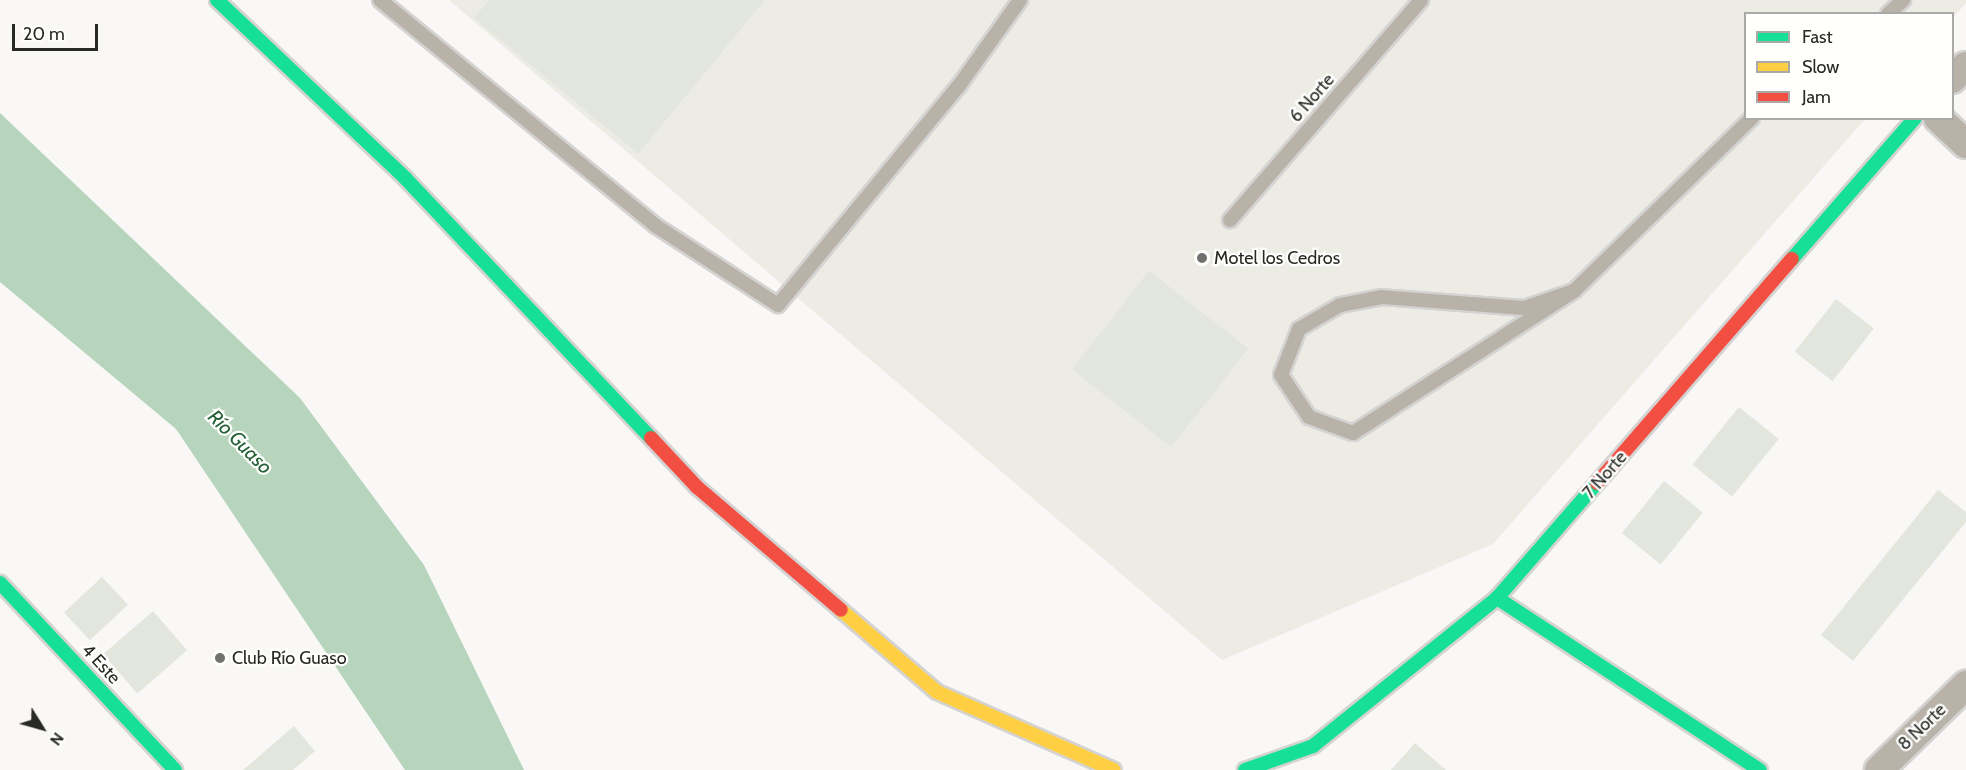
<!DOCTYPE html>
<meta charset="utf-8">
<style>
body{margin:0}
#map{position:relative;width:1966px;height:770px;overflow:hidden;background:#f9f8f7;font-family:Cabin,sans-serif}
div>[style]{position:absolute}
.built>*{inset:0;background:#ecece5}
.water>*{inset:0;background:#b7d4bc}
.building>*{inset:0;background:#e3e6dd;transform-origin:0 0}
.roads{filter:drop-shadow(2px 0 #d4d3d2) drop-shadow(-2px 0 #d4d3d2) drop-shadow(0 2px #d4d3d2) drop-shadow(0 -2px #d4d3d2)}
.lane>*{height:14px;margin:-7px;padding:0 7px;transform-origin:7px;border-radius:7px;background:#b8b2a9}
.street>*{height:28px;margin:-14px;padding:0 14px;transform-origin:14px;border-radius:14px;background:#b8b2a9}
.fast>*{height:14px;margin:-7px;padding:0 7px;transform-origin:7px;border-radius:7px;background:#16e098}
.slow>*{height:14px;margin:-7px;padding:0 7px;transform-origin:7px;border-radius:7px;background:#ffcf43}
.jam>*{height:14px;margin:-7px;padding:0 7px;transform-origin:7px;border-radius:7px;background:#f24e42}
.dots>*{width:16px;height:16px;translate:-50% -50%;box-sizing:border-box;border:3px solid #fffffe;border-radius:50%}
span{translate:-50% -50%;white-space:nowrap;text-align:center;line-height:1.15;-webkit-text-stroke:4.5px #fffffe;paint-order:stroke}
.street-label{font-size:18px;color:#292927}
.poi-label{font-size:18px;color:#292927}
.left{translate:0 -50%;text-align:left}
.water-label{font-size:20px;color:#236035;font-style:italic}
.legend{position:absolute;left:1744px;top:12px;width:210px;height:108px;box-sizing:border-box;background:#fffffe;border:2px solid #a9a9a8;margin:0;padding:8px 10px;list-style:none;font-size:18px;color:#292927}
.legend li{display:flex;align-items:center;gap:12px;height:30px}
.legend b{width:30px;border:2px solid #a9a9a8}
.north{position:absolute;left:12px;top:698px;width:60px;height:60px;-webkit-text-stroke:4px #fffffe;paint-order:stroke;rotate:127deg;font-size:16px;font-weight:700;line-height:24px;text-align:center;color:#292927}
.north::after{content:'';display:block;margin:auto;width:21px;height:27px;background:#292927;clip-path:polygon(50% 0,100% 100%,50% 72%,0 100%)}
.scale{position:absolute;left:12px;top:24px;width:86px;height:27px;box-sizing:border-box;border:3px solid #292927;border-top:0;padding-left:8px;font-size:18px;line-height:21px;white-space:nowrap;color:#292927;-webkit-text-stroke:4px #fffffe;paint-order:stroke}
</style>
<div id="map">
<div class="built">
<div style="clip-path:polygon(449px 0,1966px 0,1966px 3px,1953px 18px,1952px 14px,1746px 14px,1746px 118px,1865px 119px,1493px 544px,1222px 660px)"></div>
</div>
<div class="water">
<div style="clip-path:polygon(0 113px,300px 398px,424px 565px,524px 770px,405px 770px,176px 429px,0 282px)"></div>
</div>
<div class="building">
<div style="clip-path:polygon(489px 0,763px 0,764px 1px,638px 154px,474px 18px)"></div>
<div style="left:1149px;top:271px;width:126px;height:125px;rotate:38deg"></div>
<div style="left:1836px;top:299px;width:48px;height:67px;rotate:38deg"></div>
<div style="left:1739px;top:407px;width:51px;height:74px;rotate:39deg"></div>
<div style="left:1664px;top:481px;width:50px;height:67px;rotate:39deg"></div>
<div style="clip-path:polygon(1938px 490px,1966px 512px,1966px 522px,1853px 661px,1821px 635px)"></div>
<div style="left:102px;top:577px;width:38px;height:52px;rotate:47deg"></div>
<div style="left:153px;top:611px;width:52px;height:66px;rotate:49deg"></div>
<div style="clip-path:polygon(294px 726px,315px 751px,293px 770px,243px 770px)"></div>
<div style="clip-path:polygon(1415px 743px,1446px 770px,1391px 770px)"></div>
</div>
<div class="roads">
<div class="lane">
<div style="left:380px;top:0;width:357px;rotate:39.3deg"></div>
<div style="left:656px;top:226px;width:145px;rotate:32.9deg"></div>
<div style="left:778px;top:305px;width:283px;rotate:-50.5deg"></div>
<div style="left:958px;top:87px;width:107px;rotate:-54.5deg"></div>
<div style="left:1888px;top:14px;width:21px;rotate:-43deg"></div>
<div style="left:1230px;top:220px;width:291px;rotate:-49deg"></div>
<div style="left:1574px;top:291px;width:53px;rotate:161.2deg"></div>
<div style="left:1524px;top:308px;width:142px;rotate:-175.6deg"></div>
<div style="left:1382px;top:297px;width:43px;rotate:169.2deg"></div>
<div style="left:1340px;top:305px;width:48px;rotate:149.7deg"></div>
<div style="left:1299px;top:329px;width:49px;rotate:111.4deg"></div>
<div style="left:1281px;top:375px;width:50px;rotate:56.3deg"></div>
<div style="left:1309px;top:417px;width:47px;rotate:20deg"></div>
<div style="left:1353px;top:433px;width:263px;rotate:-32.7deg"></div>
<div style="left:1574px;top:291px;width:248px;rotate:-44.2deg"></div>
</div>
<div class="street">
<div style="left:1952px;top:79px;width:19px;rotate:-43deg"></div>
<div style="left:1938px;top:118px;width:38px;rotate:43deg"></div>
<div style="left:1879px;top:770px;width:122px;rotate:-44.3deg"></div>
</div>
<div class="fast">
<div style="left:217px;top:0;width:260px;rotate:43.4deg"></div>
<div style="left:406px;top:179px;width:357px;rotate:46.6deg"></div>
<div style="left:1792px;top:259px;width:187px;rotate:-48.9deg"></div>
<div style="left:0;top:583px;width:256px;rotate:46.9deg"></div>
<div style="left:1497px;top:598px;width:314px;rotate:33.2deg"></div>
<div style="left:1245px;top:770px;width:72px;rotate:-19.4deg"></div>
<div style="left:1313px;top:746px;width:236px;rotate:-38.8deg"></div>
<div style="left:1497px;top:598px;width:152px;rotate:-49deg"></div>
</div>
<div class="slow">
<div style="left:841px;top:610px;width:126px;rotate:40.5deg"></div>
<div style="left:937px;top:692px;width:193px;rotate:23.8deg"></div>
</div>
<div class="jam">
<div style="left:651px;top:438px;width:67px;rotate:46.8deg"></div>
<div style="left:697px;top:487px;width:189px;rotate:40.5deg"></div>
<div style="left:1597px;top:483px;width:297px;rotate:-49deg"></div>
</div>
</div>
<div class="dots">
<div style="left:1202px;top:258px;background:#727170"></div>
<div style="left:220px;top:658px;background:#727170"></div>
</div>
<div class="street-label">
<span style="left:1312px;top:98px;rotate:-49deg">6 Norte</span>
<span style="left:1605px;top:475px;rotate:-49deg">7 Norte</span>
<span style="left:101px;top:664px;rotate:47deg">4 Este</span>
<span style="left:1922px;top:727px;rotate:-44deg">8 Norte</span>
</div>
<div class="poi-label">
<span class="left" style="left:1214px;top:258px">Motel los Cedros</span>
<span class="left" style="left:232px;top:658px">Club Río Guaso</span>
</div>
<div class="water-label">
<span style="left:240px;top:442px;rotate:45deg">Río Guaso</span>
</div>
<ul class="legend">
<li><b style="height:8px;background:#16e098"></b>Fast</li>
<li><b style="height:8px;background:#ffcf43"></b>Slow</li>
<li><b style="height:8px;background:#f24e42"></b>Jam</li>
</ul>
<div class="north">N</div>
<div class="scale">20 m</div>
</div>
